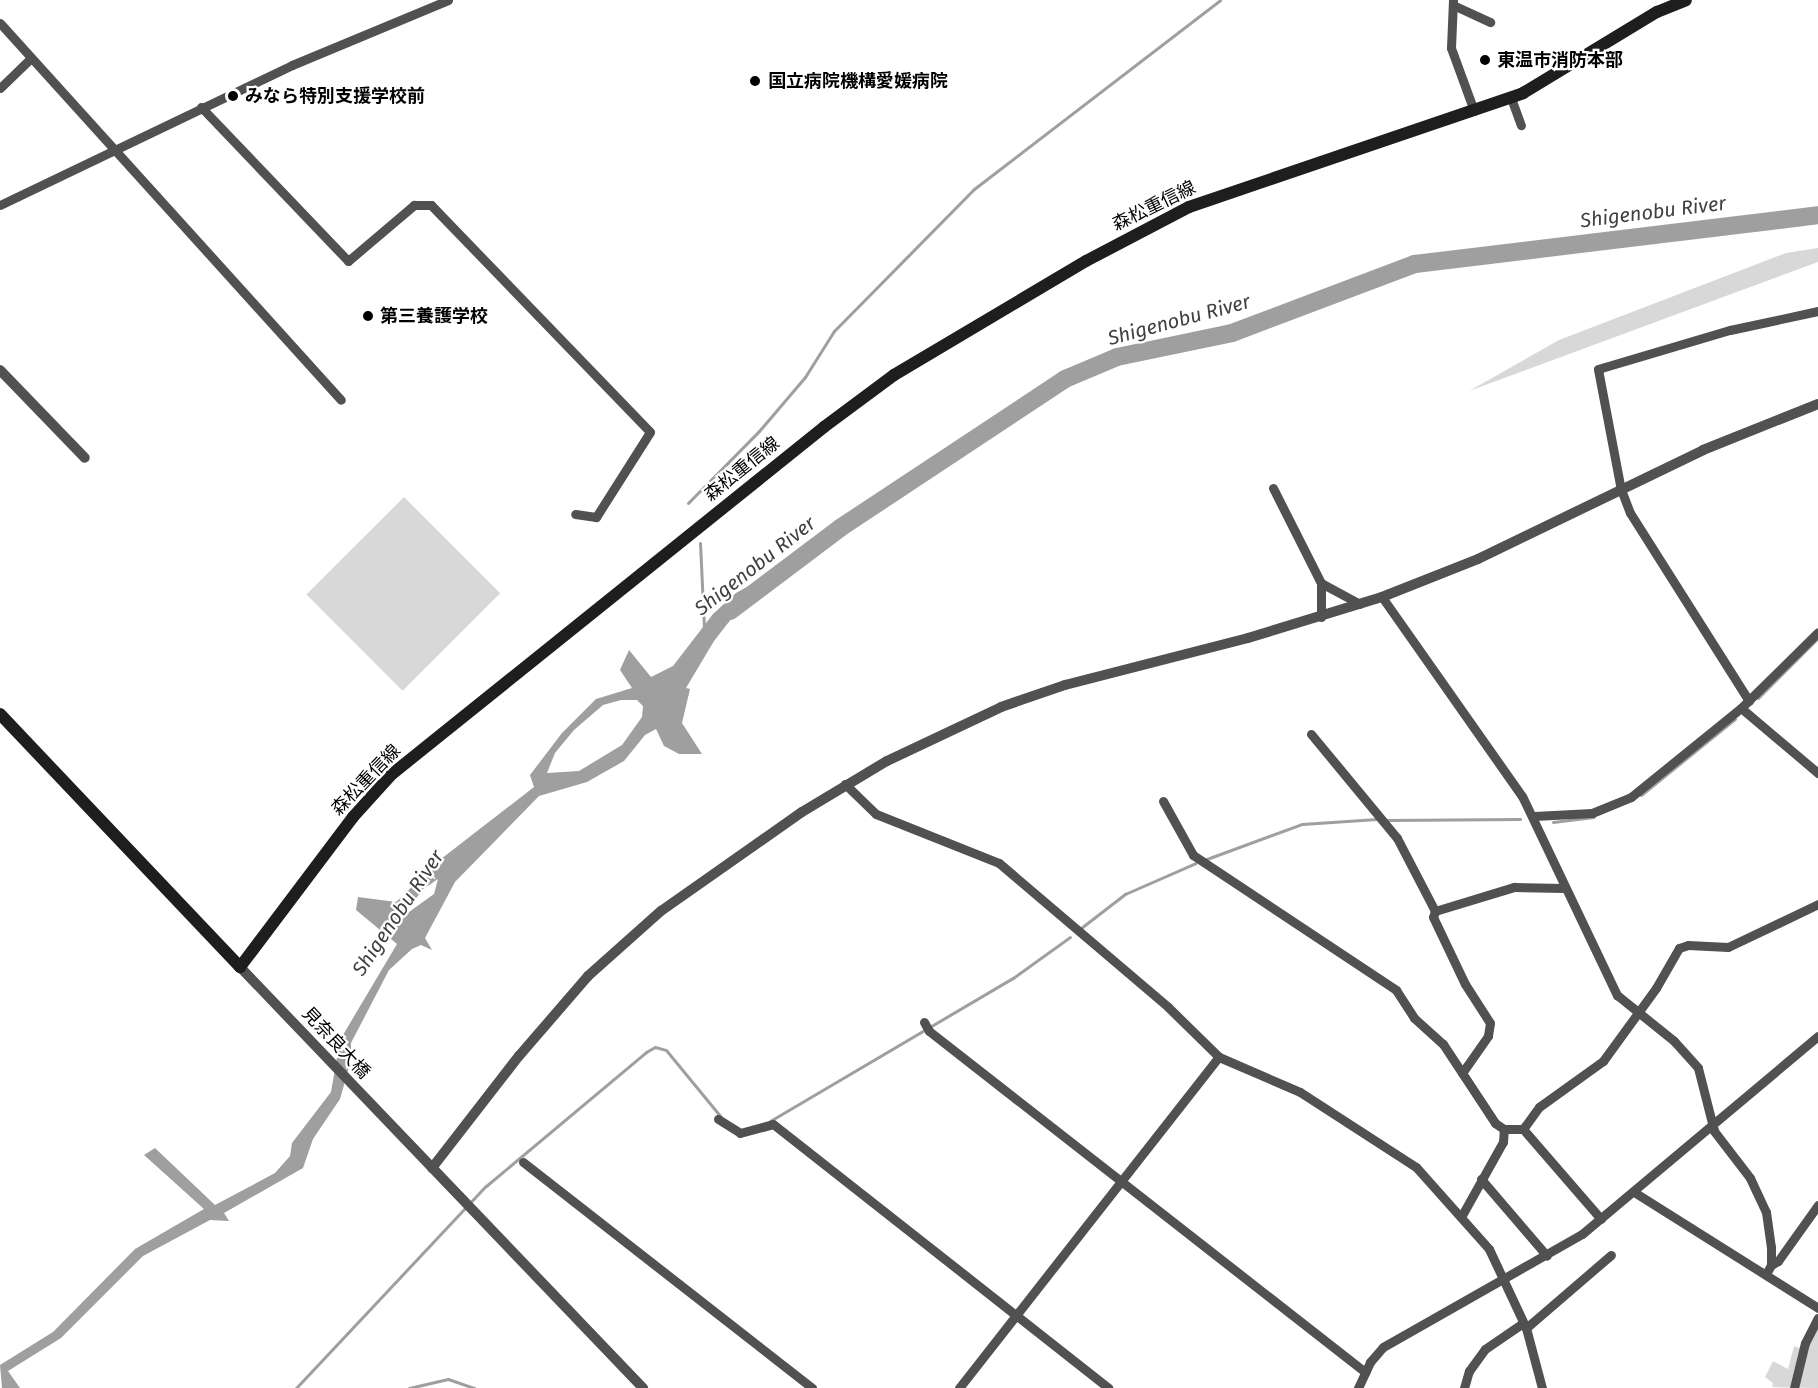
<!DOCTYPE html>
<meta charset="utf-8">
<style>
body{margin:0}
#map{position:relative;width:1818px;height:1388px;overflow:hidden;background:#fff;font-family:"Fira Sans","Noto Sans JP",sans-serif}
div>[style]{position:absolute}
.green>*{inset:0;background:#d8d8d8;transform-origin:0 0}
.water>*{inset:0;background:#9f9f9f}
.stream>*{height:3px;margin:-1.5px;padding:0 1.5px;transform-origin:1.5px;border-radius:1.5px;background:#9f9f9f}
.river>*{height:18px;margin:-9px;padding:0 9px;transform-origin:9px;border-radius:9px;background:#9f9f9f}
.minor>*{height:9px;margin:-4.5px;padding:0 4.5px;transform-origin:4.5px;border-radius:4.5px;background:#515151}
.tertiary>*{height:10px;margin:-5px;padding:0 5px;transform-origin:5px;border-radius:5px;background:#515151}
.secondary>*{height:12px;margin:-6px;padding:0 6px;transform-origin:6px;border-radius:6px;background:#1e1e1e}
.dots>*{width:16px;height:16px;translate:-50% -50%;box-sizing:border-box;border:3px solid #fff;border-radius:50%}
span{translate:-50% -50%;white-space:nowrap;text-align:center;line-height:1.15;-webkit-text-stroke:4.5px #fff;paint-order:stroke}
.poi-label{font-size:18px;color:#000;font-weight:700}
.left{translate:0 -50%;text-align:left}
.street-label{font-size:18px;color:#000}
.water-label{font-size:20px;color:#404040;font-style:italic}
</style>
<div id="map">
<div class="green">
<div style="clip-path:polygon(1818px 248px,1818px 262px,1469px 391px,1559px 340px,1786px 253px)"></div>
<div style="left:404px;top:497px;width:136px;height:138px;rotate:45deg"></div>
<div style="clip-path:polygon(1818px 1322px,1818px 1388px,1772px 1387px,1773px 1383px,1765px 1377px,1773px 1361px,1788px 1369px,1794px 1346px,1806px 1350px)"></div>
</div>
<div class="water">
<div style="clip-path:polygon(evenodd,763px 578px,714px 641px,686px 688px,690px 689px,682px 723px,702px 754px,679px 754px,664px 746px,656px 729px,645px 735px,624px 761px,587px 782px,539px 796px,455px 882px,425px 938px,432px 950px,421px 945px,412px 949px,389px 970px,351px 1043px,351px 1060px,340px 1099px,313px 1139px,303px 1168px,224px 1213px,229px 1221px,210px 1220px,143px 1256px,61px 1338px,8px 1371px,20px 1388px,2px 1388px,0 1365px,53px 1332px,135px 1249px,204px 1209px,144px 1155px,155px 1148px,215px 1205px,275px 1173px,290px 1156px,292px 1143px,331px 1092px,340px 1040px,397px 944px,356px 910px,358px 897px,396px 902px,441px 859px,534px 787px,530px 775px,562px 733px,596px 699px,632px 688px,620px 670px,629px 650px,651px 677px,673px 666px,713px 614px,736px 593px,763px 578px,621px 700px,637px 700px,643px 706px,642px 717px,622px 745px,579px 771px,547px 773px,555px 753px,574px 730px,603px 705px,621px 700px,763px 578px,438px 879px,434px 894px,402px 917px,423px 889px,438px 879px)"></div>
</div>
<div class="stream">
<div style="left:688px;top:503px;width:101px;rotate:-45.4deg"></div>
<div style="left:759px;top:431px;width:71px;rotate:-49.6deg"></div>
<div style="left:805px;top:377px;width:54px;rotate:-57.8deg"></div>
<div style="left:834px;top:331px;width:199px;rotate:-45.4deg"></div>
<div style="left:974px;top:189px;width:310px;rotate:-37.5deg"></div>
<div style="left:700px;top:543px;width:85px;rotate:87.3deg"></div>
<div style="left:1758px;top:698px;width:85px;rotate:-45deg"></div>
<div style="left:1641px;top:795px;width:121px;rotate:-39deg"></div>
<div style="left:1387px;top:820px;width:133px;rotate:-0.4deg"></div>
<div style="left:1553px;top:822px;width:41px;rotate:-7deg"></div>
<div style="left:1204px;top:860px;width:104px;rotate:-20.2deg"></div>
<div style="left:1302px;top:824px;width:75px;rotate:-3.8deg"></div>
<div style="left:1081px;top:928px;width:56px;rotate:-37.7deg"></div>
<div style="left:1125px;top:894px;width:77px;rotate:-23.6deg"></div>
<div style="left:770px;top:1121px;width:282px;rotate:-30.5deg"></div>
<div style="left:1013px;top:978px;width:70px;rotate:-35.7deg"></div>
<div style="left:296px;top:1388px;width:277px;rotate:-46.8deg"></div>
<div style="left:486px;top:1186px;width:209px;rotate:-39.9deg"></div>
<div style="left:646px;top:1052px;width:10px;rotate:-29deg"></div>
<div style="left:655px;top:1047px;width:11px;rotate:15deg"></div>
<div style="left:666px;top:1050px;width:87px;rotate:50.6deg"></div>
<div style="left:409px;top:1388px;width:40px;rotate:-13deg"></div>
<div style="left:448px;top:1379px;width:28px;rotate:19deg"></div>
</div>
<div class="river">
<div style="left:730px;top:611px;width:138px;rotate:-37deg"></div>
<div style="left:840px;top:528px;width:270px;rotate:-33.5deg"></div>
<div style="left:1065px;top:379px;width:56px;rotate:-22.9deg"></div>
<div style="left:1117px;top:357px;width:117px;rotate:-11.8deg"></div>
<div style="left:1232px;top:333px;width:196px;rotate:-20.7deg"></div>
<div style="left:1415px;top:264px;width:406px;rotate:-6.9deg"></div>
</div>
<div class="minor">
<div style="left:1453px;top:0;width:48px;rotate:92.4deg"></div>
<div style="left:1451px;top:48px;width:67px;rotate:69.9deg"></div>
<div style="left:1453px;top:5px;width:41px;rotate:24.7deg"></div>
<div style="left:0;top:23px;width:508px;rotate:47.87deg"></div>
<div style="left:0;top:88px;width:42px;rotate:-44deg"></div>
<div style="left:1511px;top:98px;width:29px;rotate:70deg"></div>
<div style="left:201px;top:107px;width:213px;rotate:46.3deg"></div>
<div style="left:348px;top:261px;width:87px;rotate:-40.3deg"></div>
<div style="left:414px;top:205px;width:17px"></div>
<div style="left:431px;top:205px;width:315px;rotate:46deg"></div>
<div style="left:650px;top:432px;width:101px;rotate:122.4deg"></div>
<div style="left:596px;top:517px;width:21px;rotate:-172deg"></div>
<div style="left:0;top:205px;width:324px;rotate:-25.6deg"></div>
<div style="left:292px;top:65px;width:169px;rotate:-22.6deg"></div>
<div style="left:1273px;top:488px;width:106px;rotate:63.2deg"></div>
<div style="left:1321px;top:583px;width:44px;rotate:28.3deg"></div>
<div style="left:1382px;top:597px;width:243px;rotate:54.9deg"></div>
<div style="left:1522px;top:796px;width:221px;rotate:64.5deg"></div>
<div style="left:1617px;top:995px;width:73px;rotate:38.9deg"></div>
<div style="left:1674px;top:1041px;width:36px;rotate:48deg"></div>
<div style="left:1698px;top:1068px;width:65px;rotate:75.7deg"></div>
<div style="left:1714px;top:1131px;width:59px;rotate:52.5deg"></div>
<div style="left:1750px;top:1178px;width:38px;rotate:65deg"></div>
<div style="left:1766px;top:1212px;width:35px;rotate:82deg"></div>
<div style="left:1771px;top:1247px;width:18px;rotate:90deg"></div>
<div style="left:1771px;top:1265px;width:10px;rotate:119deg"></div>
<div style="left:1321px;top:617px;width:34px;rotate:-90deg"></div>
<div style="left:1749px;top:701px;width:222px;rotate:-122.3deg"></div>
<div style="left:1630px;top:513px;width:25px;rotate:-111deg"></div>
<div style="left:1621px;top:490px;width:123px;rotate:-100.8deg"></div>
<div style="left:1598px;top:369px;width:138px;rotate:-16.5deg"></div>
<div style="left:1730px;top:330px;width:90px;rotate:-12.2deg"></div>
<div style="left:1741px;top:708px;width:101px;rotate:40.2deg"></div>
<div style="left:1311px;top:734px;width:135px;rotate:50.4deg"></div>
<div style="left:1397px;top:838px;width:82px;rotate:62.5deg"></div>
<div style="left:1435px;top:911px;width:6px;rotate:108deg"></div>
<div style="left:1433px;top:917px;width:74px;rotate:64.5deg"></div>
<div style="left:1465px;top:984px;width:46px;rotate:57.3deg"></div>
<div style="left:1490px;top:1023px;width:13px;rotate:99deg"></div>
<div style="left:1488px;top:1036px;width:45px;rotate:125.1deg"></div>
<div style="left:845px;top:784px;width:43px;rotate:44.1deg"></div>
<div style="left:876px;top:814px;width:132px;rotate:21.7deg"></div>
<div style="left:999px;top:863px;width:222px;rotate:40.4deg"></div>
<div style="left:1168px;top:1007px;width:71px;rotate:44.4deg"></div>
<div style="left:1219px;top:1057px;width:88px;rotate:23.4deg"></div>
<div style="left:1300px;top:1092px;width:138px;rotate:32.9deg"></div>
<div style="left:1416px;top:1167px;width:110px;rotate:48.3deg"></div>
<div style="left:1489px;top:1249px;width:87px;rotate:64.9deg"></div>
<div style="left:1526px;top:1328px;width:62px;rotate:75.1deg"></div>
<div style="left:1163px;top:801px;width:62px;rotate:60.9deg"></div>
<div style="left:1193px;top:855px;width:244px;rotate:33.6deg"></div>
<div style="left:1396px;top:990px;width:33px;rotate:57deg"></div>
<div style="left:1414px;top:1018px;width:39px;rotate:42deg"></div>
<div style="left:1443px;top:1044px;width:95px;rotate:56.6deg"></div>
<div style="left:1495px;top:1123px;width:11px;rotate:34deg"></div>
<div style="left:1504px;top:1129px;width:19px"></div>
<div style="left:1523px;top:1129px;width:119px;rotate:49.1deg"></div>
<div style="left:1534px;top:816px;width:58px;rotate:-3deg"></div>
<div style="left:1592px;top:813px;width:42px;rotate:-22.3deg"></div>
<div style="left:1631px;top:797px;width:141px;rotate:-39deg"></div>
<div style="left:1741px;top:708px;width:108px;rotate:-44.6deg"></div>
<div style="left:1435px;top:911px;width:83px;rotate:-16.9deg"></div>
<div style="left:1514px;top:887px;width:50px;rotate:1.1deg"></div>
<div style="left:924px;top:1022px;width:10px;rotate:61deg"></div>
<div style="left:929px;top:1031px;width:554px;rotate:38.03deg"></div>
<div style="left:718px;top:1119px;width:26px;rotate:32deg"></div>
<div style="left:740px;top:1133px;width:34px;rotate:-15deg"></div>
<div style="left:773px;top:1124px;width:427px;rotate:38.2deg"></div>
<div style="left:1523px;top:1129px;width:27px;rotate:-54deg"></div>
<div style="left:1539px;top:1107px;width:79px;rotate:-35.7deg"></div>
<div style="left:1603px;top:1061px;width:90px;rotate:-54deg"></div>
<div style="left:1656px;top:988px;width:46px;rotate:-60.1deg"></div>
<div style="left:1679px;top:948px;width:9px;rotate:-18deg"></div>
<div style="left:1688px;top:945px;width:40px;rotate:2.9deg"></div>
<div style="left:1728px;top:947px;width:100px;rotate:-25.5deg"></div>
<div style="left:523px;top:1162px;width:367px;rotate:38deg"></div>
<div style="left:1481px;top:1179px;width:101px;rotate:49.4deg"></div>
<div style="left:1634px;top:1192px;width:218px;rotate:32.2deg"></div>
<div style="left:1461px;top:1217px;width:86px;rotate:-60.8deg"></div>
<div style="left:1503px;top:1142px;width:13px;rotate:-86deg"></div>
<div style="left:1771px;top:1265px;width:8px;rotate:-30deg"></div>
<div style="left:1778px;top:1261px;width:69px;rotate:-54.5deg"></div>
<div style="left:1526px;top:1328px;width:112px;rotate:-40.7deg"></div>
<div style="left:959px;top:1388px;width:421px;rotate:-51.9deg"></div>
<div style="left:1358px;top:1388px;width:29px;rotate:-65deg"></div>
<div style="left:1370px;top:1362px;width:20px;rotate:-49deg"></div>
<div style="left:1383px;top:1347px;width:229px;rotate:-29.6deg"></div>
<div style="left:1582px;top:1234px;width:308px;rotate:-40deg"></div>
<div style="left:1464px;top:1388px;width:18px;rotate:-74deg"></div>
<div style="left:1469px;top:1371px;width:27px;rotate:-54deg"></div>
<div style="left:1485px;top:1349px;width:46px;rotate:-34.4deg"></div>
<div style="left:1794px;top:1388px;width:46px;rotate:-76.3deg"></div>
<div style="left:1805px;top:1343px;width:28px;rotate:-63deg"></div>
</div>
<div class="tertiary">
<div style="left:0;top:370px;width:122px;rotate:46deg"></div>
<div style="left:240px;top:967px;width:583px;rotate:46.25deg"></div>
<div style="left:432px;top:1168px;width:142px;rotate:-52.2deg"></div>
<div style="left:519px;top:1056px;width:106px;rotate:-49.2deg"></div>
<div style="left:588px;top:976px;width:98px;rotate:-41.7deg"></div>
<div style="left:661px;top:911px;width:172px;rotate:-35.1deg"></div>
<div style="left:802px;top:812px;width:99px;rotate:-31deg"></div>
<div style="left:887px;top:761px;width:126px;rotate:-25.3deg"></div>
<div style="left:1001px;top:707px;width:68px;rotate:-19deg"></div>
<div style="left:1065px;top:685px;width:189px;rotate:-14.4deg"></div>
<div style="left:1248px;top:638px;width:140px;rotate:-17deg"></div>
<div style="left:1382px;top:597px;width:103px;rotate:-21.6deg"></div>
<div style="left:1478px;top:559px;width:250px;rotate:-25.8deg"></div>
<div style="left:1703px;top:450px;width:124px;rotate:-21.8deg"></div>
</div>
<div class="secondary">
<div style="left:0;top:714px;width:349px;rotate:46.5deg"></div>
<div style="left:240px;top:967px;width:188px;rotate:-53deg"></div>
<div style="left:353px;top:817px;width:58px;rotate:-47.8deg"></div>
<div style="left:392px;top:774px;width:554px;rotate:-38.77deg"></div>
<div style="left:824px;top:427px;width:87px;rotate:-36.6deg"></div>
<div style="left:894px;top:375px;width:223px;rotate:-30.7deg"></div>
<div style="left:1086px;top:261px;width:116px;rotate:-27.7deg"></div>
<div style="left:1189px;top:207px;width:353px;rotate:-18.8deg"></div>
<div style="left:1523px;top:93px;width:157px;rotate:-31.2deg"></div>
<div style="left:1657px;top:12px;width:31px;rotate:-22deg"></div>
</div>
<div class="dots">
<div style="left:1485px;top:60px;background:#000"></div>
<div style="left:755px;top:81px;background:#000"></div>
<div style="left:233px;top:96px;background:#000"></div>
<div style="left:368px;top:316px;background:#000"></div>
</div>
<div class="poi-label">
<span class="left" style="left:1497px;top:60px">東温市消防本部</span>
<span class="left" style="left:768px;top:81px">国立病院機構愛媛病院</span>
<span class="left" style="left:245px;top:96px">みなら特別支援学校前</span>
<span class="left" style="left:380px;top:316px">第三養護学校</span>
</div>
<div class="street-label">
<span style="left:1154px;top:206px;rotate:-26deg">森松重信線</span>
<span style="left:742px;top:469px;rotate:-39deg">森松重信線</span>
<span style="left:366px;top:780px;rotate:-46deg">森松重信線</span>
<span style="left:336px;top:1043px;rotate:47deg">見奈良大橋</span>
</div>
<div class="water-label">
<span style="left:1653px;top:212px;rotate:-7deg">Shigenobu River</span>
<span style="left:1179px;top:320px;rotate:-15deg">Shigenobu River</span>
<span style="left:755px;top:566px;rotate:-38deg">Shigenobu River</span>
<span style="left:398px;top:913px;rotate:-56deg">Shigenobu River</span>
</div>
</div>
